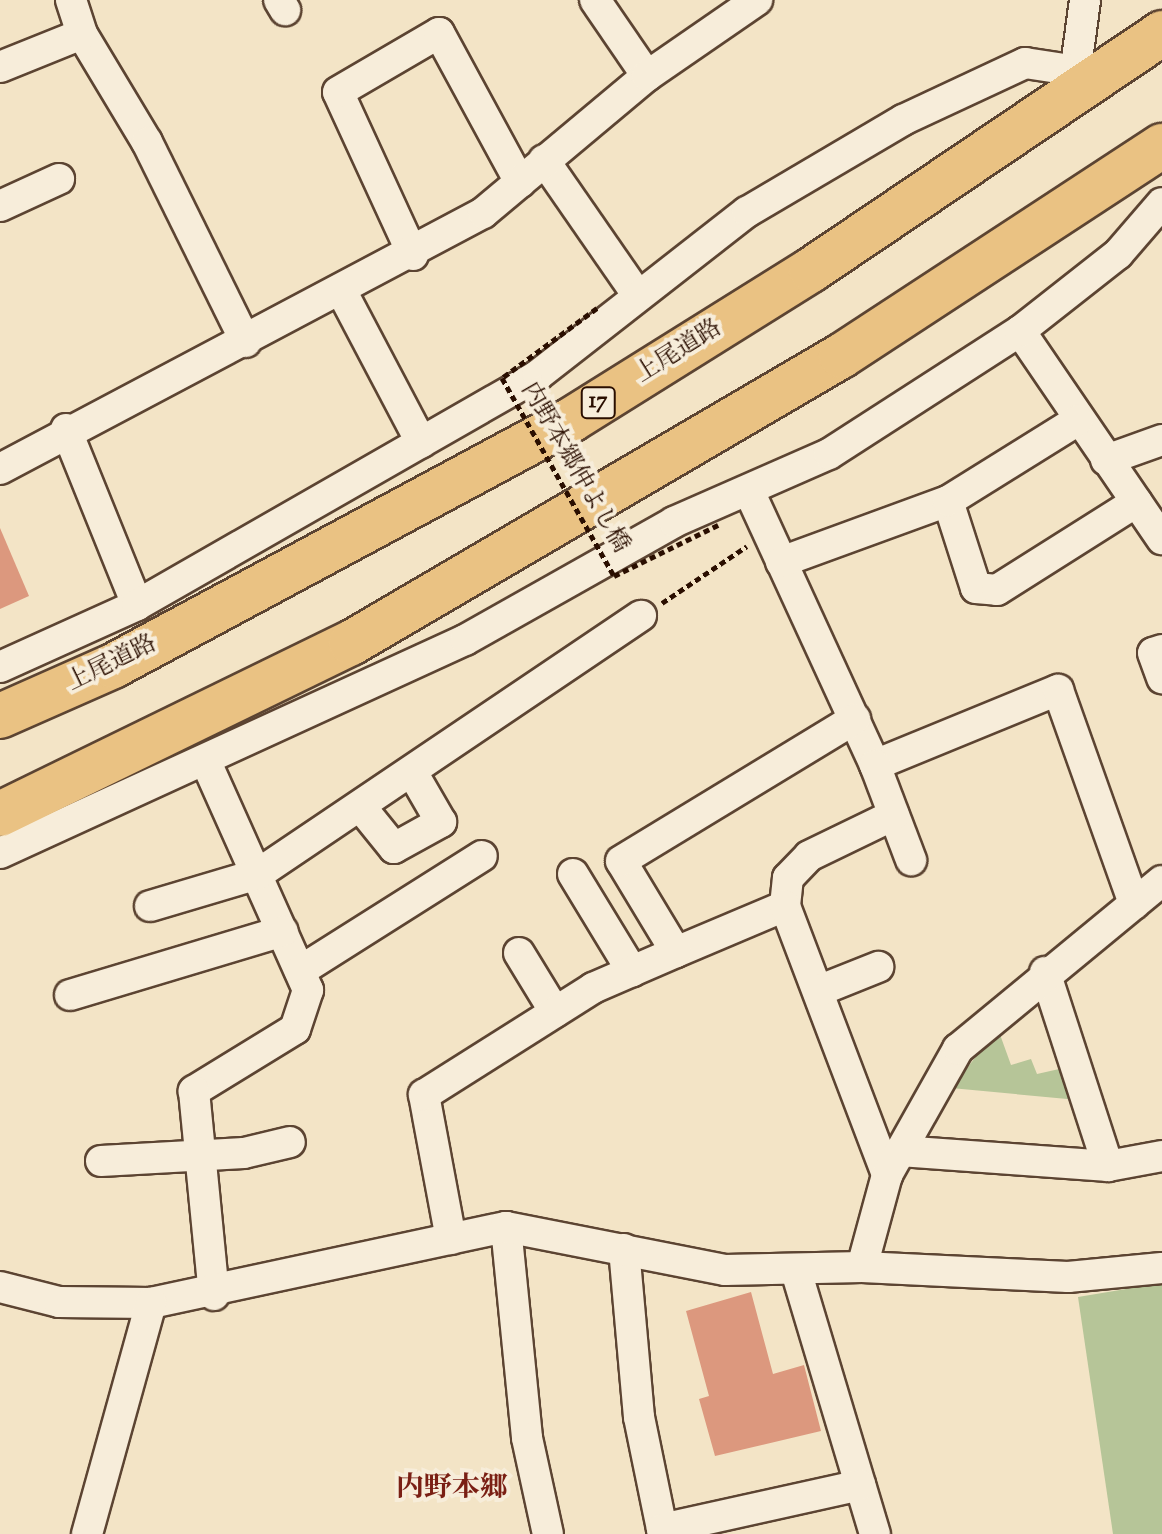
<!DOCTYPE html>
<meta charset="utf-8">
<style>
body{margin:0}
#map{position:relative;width:1162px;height:1534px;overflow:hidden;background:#f3e4c6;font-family:"Sorts Mill Goudy","Noto Serif JP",serif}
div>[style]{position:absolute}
.green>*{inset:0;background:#b6c598}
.building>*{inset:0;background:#dc987e}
.path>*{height:5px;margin-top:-2.5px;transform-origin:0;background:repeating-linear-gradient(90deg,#2a0e00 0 6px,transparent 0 10px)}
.roads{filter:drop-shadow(2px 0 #5c4432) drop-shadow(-2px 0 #5c4432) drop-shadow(0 2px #5c4432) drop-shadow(0 -2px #5c4432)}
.minor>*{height:30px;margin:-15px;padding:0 15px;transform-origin:15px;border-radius:15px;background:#f7edda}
.trunk>*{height:44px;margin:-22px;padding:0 22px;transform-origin:22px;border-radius:22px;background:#eac283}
.path-bridge>*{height:5px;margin-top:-2.5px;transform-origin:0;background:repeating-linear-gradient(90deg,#2a0e00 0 6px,transparent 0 10px)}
span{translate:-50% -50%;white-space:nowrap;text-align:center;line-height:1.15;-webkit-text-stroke:8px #f7edda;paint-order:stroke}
.shield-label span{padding:2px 6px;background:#f7edda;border:2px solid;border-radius:6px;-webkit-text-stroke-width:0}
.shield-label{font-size:22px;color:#2a0e00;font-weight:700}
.street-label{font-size:24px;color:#2a0e00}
.quarter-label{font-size:28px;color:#7a1f14;font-weight:700}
</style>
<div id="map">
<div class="green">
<div style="clip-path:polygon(998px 1029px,1011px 1065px,1031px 1059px,1037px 1074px,1068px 1067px,1078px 1100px,951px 1088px)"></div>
<div style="clip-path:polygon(1162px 1283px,1162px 1534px,1113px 1534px,1078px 1297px)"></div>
</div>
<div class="building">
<div style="clip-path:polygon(0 528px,29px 596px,0 609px)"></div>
<div style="clip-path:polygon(751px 1292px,773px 1374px,804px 1365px,821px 1431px,715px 1456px,699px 1399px,709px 1396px,686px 1311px)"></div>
</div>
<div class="path">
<div style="left:662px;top:603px;width:102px;rotate:-33.8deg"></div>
</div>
<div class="roads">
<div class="minor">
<div style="left:71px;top:0;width:36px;rotate:72deg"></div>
<div style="left:82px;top:34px;width:126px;rotate:59deg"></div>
<div style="left:147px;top:142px;width:223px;rotate:63.7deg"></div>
<div style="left:279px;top:0;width:12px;rotate:59deg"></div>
<div style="left:595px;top:0;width:92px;rotate:55.6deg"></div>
<div style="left:0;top:67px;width:88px;rotate:-21.9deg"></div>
<div style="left:1076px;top:67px;width:68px;rotate:-82.3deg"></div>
<div style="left:544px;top:160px;width:162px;rotate:55.3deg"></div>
<div style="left:0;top:206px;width:65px;rotate:-24.6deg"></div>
<div style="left:413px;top:255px;width:179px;rotate:-114.7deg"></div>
<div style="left:338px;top:92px;width:117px;rotate:-30.3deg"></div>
<div style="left:439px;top:33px;width:170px;rotate:61.5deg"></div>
<div style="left:342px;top:292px;width:170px;rotate:62.2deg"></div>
<div style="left:1020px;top:331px;width:252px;rotate:55.7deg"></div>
<div style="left:66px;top:429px;width:190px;rotate:68deg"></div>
<div style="left:1106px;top:460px;width:59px;rotate:-19.7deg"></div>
<div style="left:0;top:469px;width:547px;rotate:-27.92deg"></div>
<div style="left:483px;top:213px;width:214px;rotate:-39.9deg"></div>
<div style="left:647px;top:76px;width:134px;rotate:-34.6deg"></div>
<div style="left:749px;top:491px;width:302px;rotate:65.3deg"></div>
<div style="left:875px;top:765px;width:198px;rotate:-22.3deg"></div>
<div style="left:1058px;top:690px;width:227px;rotate:70.4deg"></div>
<div style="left:948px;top:501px;width:91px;rotate:72.2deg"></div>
<div style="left:976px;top:588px;width:21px;rotate:5deg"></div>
<div style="left:997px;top:590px;width:165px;rotate:-32.3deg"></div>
<div style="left:781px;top:562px;width:178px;rotate:-20.1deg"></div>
<div style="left:948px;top:501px;width:153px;rotate:-31.9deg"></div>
<div style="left:1162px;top:650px;width:9px;rotate:162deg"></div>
<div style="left:1153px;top:653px;width:27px;rotate:70deg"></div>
<div style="left:0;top:667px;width:150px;rotate:-24.3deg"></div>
<div style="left:137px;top:605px;width:462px;rotate:-29.8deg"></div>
<div style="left:538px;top:375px;width:265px;rotate:-38deg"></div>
<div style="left:747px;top:212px;width:181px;rotate:-30.5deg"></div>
<div style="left:903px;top:120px;width:135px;rotate:-25deg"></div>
<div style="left:1025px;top:63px;width:73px;rotate:8.7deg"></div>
<div style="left:206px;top:762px;width:250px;rotate:65.9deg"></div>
<div style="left:308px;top:990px;width:41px;rotate:108.4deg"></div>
<div style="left:295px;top:1029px;width:119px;rotate:148.5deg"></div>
<div style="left:194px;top:1091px;width:205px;rotate:84.4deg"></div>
<div style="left:875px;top:765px;width:102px;rotate:69.2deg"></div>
<div style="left:360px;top:806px;width:54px;rotate:51deg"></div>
<div style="left:394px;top:848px;width:54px;rotate:-29deg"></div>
<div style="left:441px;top:822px;width:58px;rotate:-120.1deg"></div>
<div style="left:0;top:853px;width:511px;rotate:-24.61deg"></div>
<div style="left:465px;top:640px;width:240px;rotate:-29.4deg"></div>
<div style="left:674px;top:522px;width:169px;rotate:-23.7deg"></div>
<div style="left:829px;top:454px;width:227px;rotate:-32.8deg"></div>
<div style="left:1020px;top:331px;width:125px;rotate:-38.2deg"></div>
<div style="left:1118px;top:254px;width:67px;rotate:-49.2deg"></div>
<div style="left:573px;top:874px;width:114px;rotate:58.7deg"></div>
<div style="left:150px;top:906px;width:113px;rotate:-16.5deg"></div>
<div style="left:258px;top:874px;width:462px;rotate:-34deg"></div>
<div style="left:785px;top:906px;width:28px;rotate:-84deg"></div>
<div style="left:788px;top:878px;width:30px;rotate:-46deg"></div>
<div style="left:809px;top:856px;width:94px;rotate:-25.8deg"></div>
<div style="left:676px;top:952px;width:118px;rotate:-22.9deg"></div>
<div style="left:785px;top:906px;width:288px;rotate:69.2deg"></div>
<div style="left:519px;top:953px;width:69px;rotate:58.6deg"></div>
<div style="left:300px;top:971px;width:215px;rotate:-32.3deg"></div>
<div style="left:1045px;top:972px;width:204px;rotate:72deg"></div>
<div style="left:818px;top:991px;width:65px;rotate:-21.8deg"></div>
<div style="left:70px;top:995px;width:222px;rotate:-16.7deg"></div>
<div style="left:900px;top:1151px;width:209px;rotate:4.1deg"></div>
<div style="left:1108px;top:1166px;width:55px;rotate:-10.5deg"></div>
<div style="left:101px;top:1161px;width:143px;rotate:-3.2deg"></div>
<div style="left:244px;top:1153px;width:47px;rotate:-13.4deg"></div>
<div style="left:506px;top:1227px;width:212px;rotate:84.3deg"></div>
<div style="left:527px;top:1438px;width:98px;rotate:77.7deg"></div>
<div style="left:451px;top:1239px;width:147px;rotate:-100.6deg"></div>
<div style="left:424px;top:1095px;width:200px;rotate:-32.3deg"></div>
<div style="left:593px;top:988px;width:90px;rotate:-23.4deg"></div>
<div style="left:676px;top:952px;width:106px;rotate:-121.1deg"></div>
<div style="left:621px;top:861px;width:274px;rotate:-31.3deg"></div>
<div style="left:624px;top:1249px;width:169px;rotate:84.9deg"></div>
<div style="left:639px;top:1417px;width:119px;rotate:78.4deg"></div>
<div style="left:862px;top:1267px;width:95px;rotate:-74.8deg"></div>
<div style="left:887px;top:1175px;width:145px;rotate:-60.6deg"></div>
<div style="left:958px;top:1049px;width:264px;rotate:-39.5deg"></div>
<div style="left:797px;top:1274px;width:271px;rotate:73.3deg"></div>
<div style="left:0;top:1287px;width:61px;rotate:14.3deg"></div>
<div style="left:59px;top:1302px;width:92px;rotate:0.6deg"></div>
<div style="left:151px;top:1303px;width:363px;rotate:-12.1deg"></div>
<div style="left:506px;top:1227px;width:223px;rotate:11.1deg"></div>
<div style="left:725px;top:1270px;width:137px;rotate:-1.3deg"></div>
<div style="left:862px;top:1267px;width:206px;rotate:2.8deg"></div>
<div style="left:1068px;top:1277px;width:94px;rotate:-5.5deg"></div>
<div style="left:662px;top:1529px;width:203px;rotate:-12.5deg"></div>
<div style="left:87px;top:1534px;width:240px;rotate:-74.5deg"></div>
</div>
<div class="trunk">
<div style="left:0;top:716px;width:124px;rotate:-23.9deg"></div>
<div style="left:113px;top:666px;width:520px;rotate:-28.24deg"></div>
<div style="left:571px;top:420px;width:283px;rotate:-32deg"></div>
<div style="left:811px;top:270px;width:424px;rotate:-34deg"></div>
<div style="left:0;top:814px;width:390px;rotate:-26deg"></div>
<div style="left:351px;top:643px;width:568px;rotate:-30.36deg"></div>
<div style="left:841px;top:356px;width:384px;rotate:-33.2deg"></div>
</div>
</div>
<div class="path-bridge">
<div style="left:597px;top:308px;width:118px;rotate:143.6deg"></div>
<div style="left:502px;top:378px;width:227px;rotate:60.5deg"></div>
<div style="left:614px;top:576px;width:118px;rotate:-26.1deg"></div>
</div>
<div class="shield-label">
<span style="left:598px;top:403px">17</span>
</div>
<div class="street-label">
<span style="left:679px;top:352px;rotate:-32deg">上尾道路</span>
<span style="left:574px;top:468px;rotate:60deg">内野本郷仲よし橋</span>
<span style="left:112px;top:664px;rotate:-26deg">上尾道路</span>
</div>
<div class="quarter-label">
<span style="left:452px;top:1489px">内野本郷</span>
</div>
</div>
